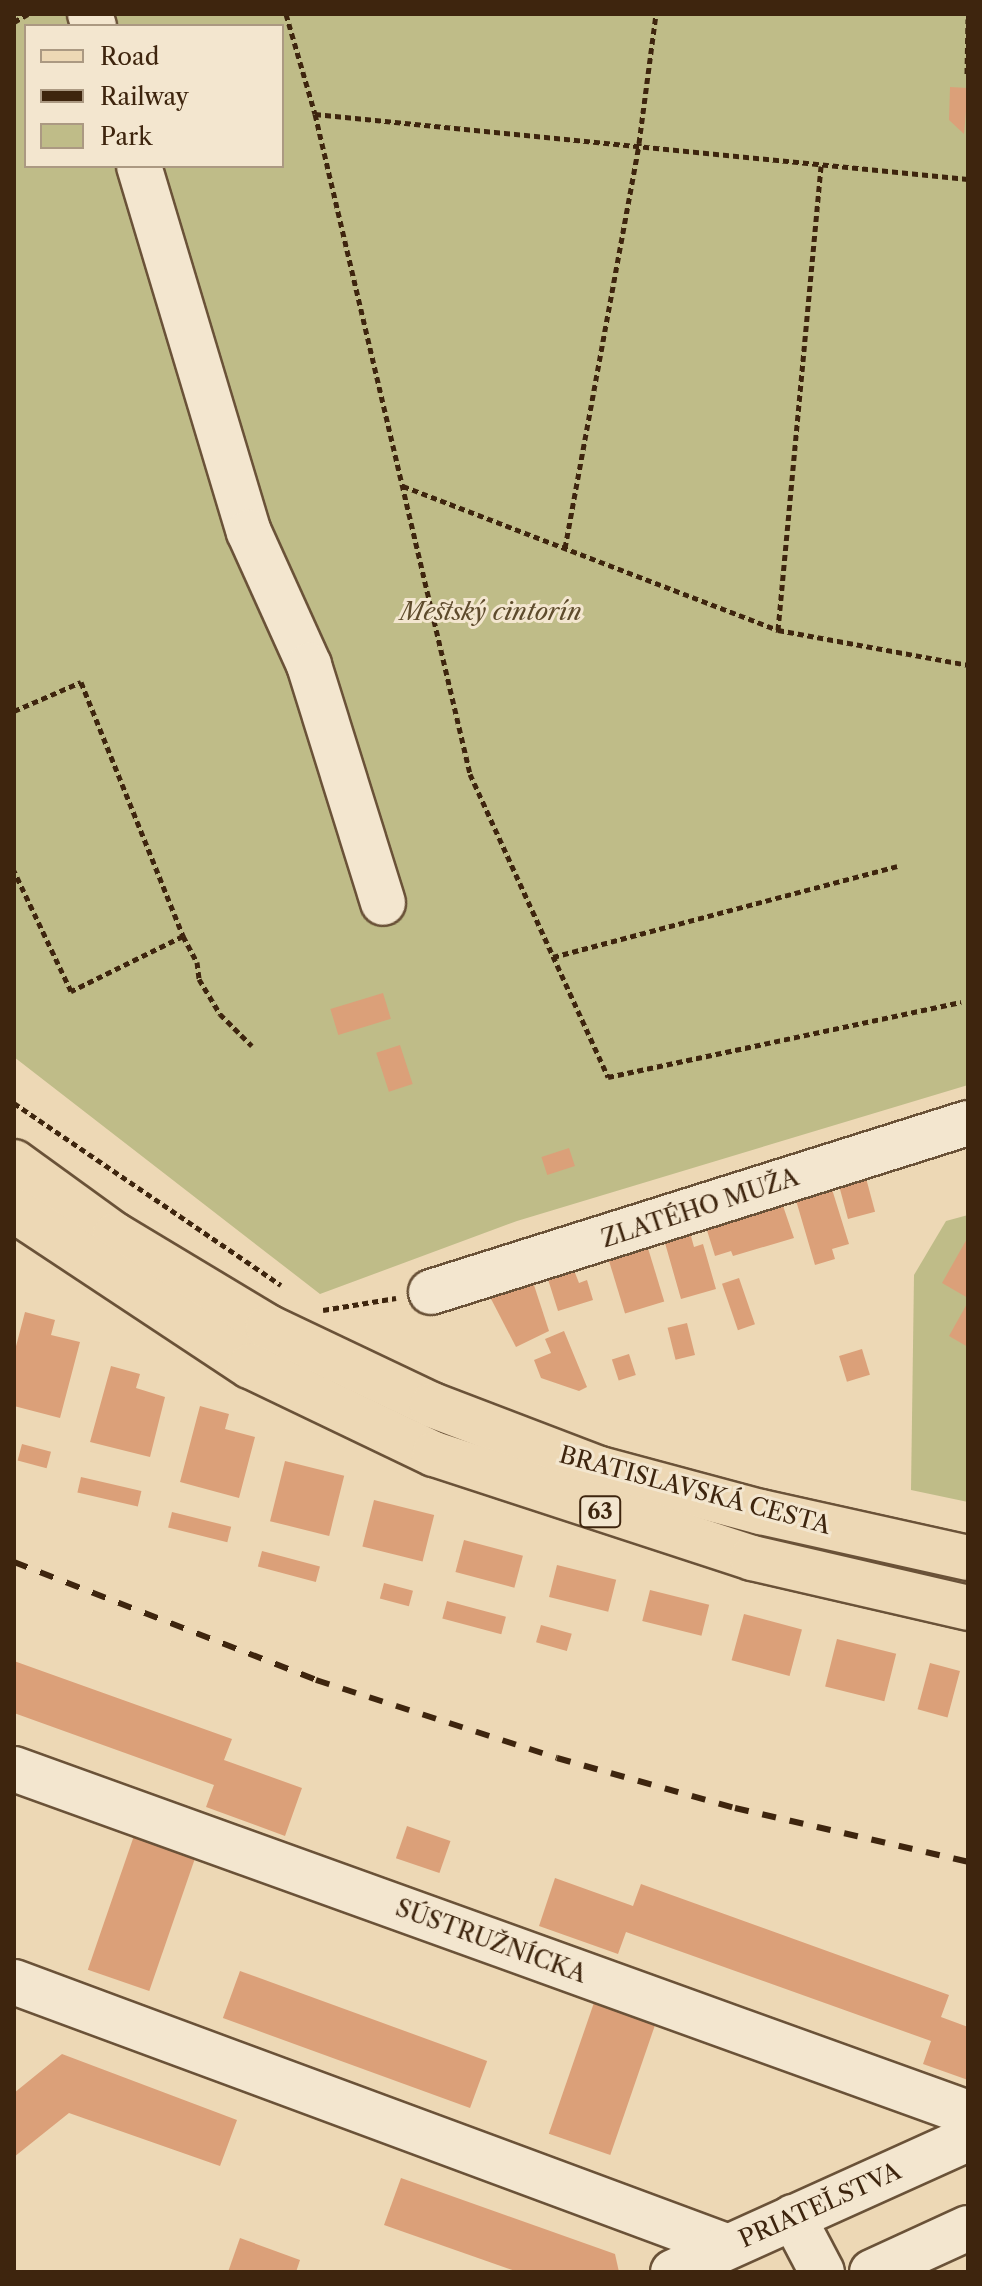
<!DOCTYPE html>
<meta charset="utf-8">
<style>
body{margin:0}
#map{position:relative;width:982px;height:2286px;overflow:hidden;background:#edd8b5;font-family:"Libre Caslon Text",serif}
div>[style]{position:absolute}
.green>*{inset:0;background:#bfbc88}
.building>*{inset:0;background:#dba079;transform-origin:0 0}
.path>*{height:5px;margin-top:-2.5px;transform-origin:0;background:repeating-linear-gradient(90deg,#3e250e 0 6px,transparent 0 10px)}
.roads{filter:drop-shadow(2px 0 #6a5238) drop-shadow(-2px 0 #6a5238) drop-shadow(0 2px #6a5238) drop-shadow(0 -2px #6a5238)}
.minor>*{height:44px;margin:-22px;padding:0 22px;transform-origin:22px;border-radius:22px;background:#f3e6cf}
.major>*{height:44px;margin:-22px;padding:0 22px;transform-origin:22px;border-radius:22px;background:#edd8b5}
.rail>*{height:6px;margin-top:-3px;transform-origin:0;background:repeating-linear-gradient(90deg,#3e250e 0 14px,transparent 0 28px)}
span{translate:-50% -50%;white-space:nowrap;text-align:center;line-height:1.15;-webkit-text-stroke:6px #f3e6cf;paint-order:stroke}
.shield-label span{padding:2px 6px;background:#f3e6cf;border:2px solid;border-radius:6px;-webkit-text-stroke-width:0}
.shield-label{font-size:22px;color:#3e250e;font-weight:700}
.park-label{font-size:24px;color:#5e4b2c;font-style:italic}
.street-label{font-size:24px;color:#3e250e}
.frame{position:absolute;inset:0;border:16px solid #3e250e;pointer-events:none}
.legend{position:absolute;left:24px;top:24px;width:260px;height:144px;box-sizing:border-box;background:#f3e6cf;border:2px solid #ab9982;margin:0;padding:10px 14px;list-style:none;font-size:24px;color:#3e250e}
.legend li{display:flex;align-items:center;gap:16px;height:40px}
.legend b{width:40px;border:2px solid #ab9982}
</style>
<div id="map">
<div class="green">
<div style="clip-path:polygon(evenodd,14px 14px,968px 14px,968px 1085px,517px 1221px,320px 1294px,14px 1057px,14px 14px,26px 26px,282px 26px,282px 166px,26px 166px,26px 26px)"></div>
<div style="clip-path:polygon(968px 1215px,968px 1502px,911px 1490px,914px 1275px,946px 1221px)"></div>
</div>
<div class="building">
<div style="clip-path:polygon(950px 87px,968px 88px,964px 134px,949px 120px)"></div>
<div style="left:383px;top:993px;width:27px;height:55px;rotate:73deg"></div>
<div style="left:400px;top:1045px;width:41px;height:25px;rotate:72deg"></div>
<div style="left:569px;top:1148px;width:19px;height:29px;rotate:72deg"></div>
<div style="left:866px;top:1178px;width:35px;height:28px;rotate:75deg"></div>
<div style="clip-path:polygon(831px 1186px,849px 1244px,832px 1249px,835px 1259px,815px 1265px,795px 1197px)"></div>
<div style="clip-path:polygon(781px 1200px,794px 1238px,733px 1256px,731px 1251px,715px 1256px,705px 1224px)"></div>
<div style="clip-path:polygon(689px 1229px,694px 1247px,703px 1244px,716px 1289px,681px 1299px,663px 1236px)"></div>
<div style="clip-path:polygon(968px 1237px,968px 1298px,942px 1283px)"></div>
<div style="left:647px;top:1245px;width:59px;height:41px;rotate:73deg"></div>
<div style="clip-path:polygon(572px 1265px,579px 1283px,587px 1280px,593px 1300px,558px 1311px,546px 1273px)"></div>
<div style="clip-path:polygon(531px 1276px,549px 1331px,516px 1347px,489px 1295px)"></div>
<div style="left:739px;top:1278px;width:49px;height:18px;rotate:71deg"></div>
<div style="clip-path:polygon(968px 1302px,968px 1347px,949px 1336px)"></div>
<div style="clip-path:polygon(25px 1312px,55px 1320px,51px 1335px,80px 1342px,60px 1418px,14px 1406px,14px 1354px)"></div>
<div style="left:687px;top:1323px;width:33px;height:20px;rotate:76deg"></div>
<div style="clip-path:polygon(564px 1331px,587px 1387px,579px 1391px,541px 1378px,534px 1360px,551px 1353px,545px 1339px)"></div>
<div style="left:862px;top:1349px;width:27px;height:24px;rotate:73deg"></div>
<div style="left:629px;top:1354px;width:22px;height:18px;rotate:72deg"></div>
<div style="clip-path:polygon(111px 1366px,140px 1374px,136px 1388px,165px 1397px,150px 1457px,90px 1442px)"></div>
<div style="clip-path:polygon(200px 1406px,229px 1414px,225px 1429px,255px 1437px,239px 1498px,180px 1482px)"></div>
<div style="left:22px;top:1444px;width:30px;height:17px;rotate:15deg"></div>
<div style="left:285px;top:1461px;width:61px;height:62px;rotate:14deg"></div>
<div style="left:81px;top:1477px;width:62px;height:16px;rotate:13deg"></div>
<div style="left:374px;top:1500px;width:62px;height:48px;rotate:14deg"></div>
<div style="left:172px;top:1512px;width:61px;height:16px;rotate:14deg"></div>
<div style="left:464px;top:1540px;width:61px;height:33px;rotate:15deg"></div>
<div style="left:262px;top:1551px;width:60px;height:16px;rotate:15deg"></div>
<div style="left:557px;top:1565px;width:61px;height:33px;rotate:14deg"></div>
<div style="left:384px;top:1583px;width:30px;height:16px;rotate:15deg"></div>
<div style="left:650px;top:1590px;width:61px;height:32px;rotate:14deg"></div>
<div style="left:447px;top:1601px;width:61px;height:18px;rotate:15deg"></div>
<div style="left:744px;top:1614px;width:60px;height:48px;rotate:15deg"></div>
<div style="left:541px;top:1625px;width:32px;height:18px;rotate:16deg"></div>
<div style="left:837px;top:1639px;width:61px;height:49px;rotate:14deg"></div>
<div style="clip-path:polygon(14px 1661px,232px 1739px,224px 1760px,302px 1788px,285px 1836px,206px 1807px,214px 1785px,14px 1713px)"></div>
<div style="left:930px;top:1663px;width:31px;height:48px;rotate:15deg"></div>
<div style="left:407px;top:1826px;width:46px;height:34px;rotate:19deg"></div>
<div style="left:137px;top:1827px;width:65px;height:151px;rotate:19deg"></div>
<div style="clip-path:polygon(555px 1878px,633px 1906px,641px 1884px,949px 1995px,941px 2017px,968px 2027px,968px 2080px,923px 2064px,931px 2041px,626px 1932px,618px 1954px,539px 1926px)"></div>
<div style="left:240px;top:1971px;width:263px;height:50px;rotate:20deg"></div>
<div style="left:598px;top:1991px;width:65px;height:151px;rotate:19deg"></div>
<div style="clip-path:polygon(62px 2054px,237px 2120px,220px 2166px,69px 2113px,14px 2157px,14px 2093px)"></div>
<div style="clip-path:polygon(401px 2178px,615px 2254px,619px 2272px,518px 2272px,384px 2225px)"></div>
<div style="clip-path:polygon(240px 2238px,300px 2260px,296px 2272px,228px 2272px)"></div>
</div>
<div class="path">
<div style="left:286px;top:14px;width:104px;rotate:73.8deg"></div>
<div style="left:315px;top:114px;width:678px;rotate:76.78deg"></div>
<div style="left:470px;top:774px;width:333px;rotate:65.5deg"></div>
<div style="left:608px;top:1077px;width:361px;rotate:-12deg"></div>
<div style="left:14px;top:22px;width:16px;rotate:-30deg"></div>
<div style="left:967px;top:74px;width:55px;rotate:-89deg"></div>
<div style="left:315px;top:114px;width:656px;rotate:5.68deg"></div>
<div style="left:403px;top:486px;width:402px;rotate:21deg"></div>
<div style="left:778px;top:630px;width:193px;rotate:10.4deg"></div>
<div style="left:565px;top:548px;width:412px;rotate:-79.6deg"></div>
<div style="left:639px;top:143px;width:130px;rotate:-82.5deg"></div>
<div style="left:778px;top:630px;width:466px;rotate:-84.7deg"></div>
<div style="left:14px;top:711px;width:73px;rotate:-23.4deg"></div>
<div style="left:81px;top:682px;width:274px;rotate:68.1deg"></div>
<div style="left:183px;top:936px;width:125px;rotate:153.8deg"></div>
<div style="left:71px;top:991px;width:133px;rotate:-115.4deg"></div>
<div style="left:183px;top:936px;width:30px;rotate:62deg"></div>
<div style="left:197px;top:962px;width:17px;rotate:83deg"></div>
<div style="left:199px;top:979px;width:41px;rotate:59deg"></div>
<div style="left:220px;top:1014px;width:45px;rotate:45deg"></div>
<div style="left:553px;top:957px;width:356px;rotate:-14.8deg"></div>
<div style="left:14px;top:1103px;width:323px;rotate:34.3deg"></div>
<div style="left:323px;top:1310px;width:74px;rotate:-9.3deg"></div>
</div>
<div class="roads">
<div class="minor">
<div style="left:90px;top:14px;width:13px;rotate:72deg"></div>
<div style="left:139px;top:166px;width:382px;rotate:73.3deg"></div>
<div style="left:249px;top:532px;width:146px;rotate:65.7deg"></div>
<div style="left:309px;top:665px;width:249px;rotate:72.7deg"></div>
<div style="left:431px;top:1292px;width:563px;rotate:-17.47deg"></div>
<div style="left:14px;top:1769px;width:1014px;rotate:19.83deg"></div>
<div style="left:14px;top:1982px;width:759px;rotate:20.34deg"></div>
<div style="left:793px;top:2217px;width:62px;rotate:62.2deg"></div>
<div style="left:673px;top:2272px;width:324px;rotate:-24.3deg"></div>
<div style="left:872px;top:2272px;width:106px;rotate:-24.6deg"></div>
</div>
<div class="major">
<div style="left:14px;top:1162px;width:125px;rotate:35.9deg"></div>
<div style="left:115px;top:1235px;width:179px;rotate:31deg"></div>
<div style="left:268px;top:1327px;width:182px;rotate:25.4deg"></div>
<div style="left:432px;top:1405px;width:180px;rotate:20.9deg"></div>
<div style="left:600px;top:1469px;width:167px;rotate:15deg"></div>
<div style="left:761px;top:1512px;width:212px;rotate:12.5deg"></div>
<div style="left:14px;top:1210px;width:283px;rotate:33.5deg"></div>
<div style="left:250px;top:1366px;width:204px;rotate:25.6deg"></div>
<div style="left:434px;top:1454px;width:335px;rotate:18.1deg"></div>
<div style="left:752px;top:1558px;width:222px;rotate:13deg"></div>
</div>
</div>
<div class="rail">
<div style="left:14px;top:1562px;width:324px;rotate:21.3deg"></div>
<div style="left:316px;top:1680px;width:253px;rotate:17.9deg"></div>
<div style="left:557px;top:1758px;width:185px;rotate:15.7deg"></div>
<div style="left:735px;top:1808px;width:239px;rotate:13deg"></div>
</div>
<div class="shield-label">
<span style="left:600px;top:1512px">63</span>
</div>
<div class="park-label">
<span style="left:491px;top:612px">Mestský cintorín</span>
</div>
<div class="street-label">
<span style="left:700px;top:1208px;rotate:-18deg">ZLATÉHO MUŽA</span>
<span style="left:695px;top:1490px;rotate:15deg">BRATISLAVSKÁ CESTA</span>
<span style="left:491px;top:1941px;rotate:20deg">SÚSTRUŽNÍCKA</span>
<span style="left:820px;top:2205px;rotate:-24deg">PRIATEĽSTVA</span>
</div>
<div class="frame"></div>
<ul class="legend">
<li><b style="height:10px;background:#edd8b5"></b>Road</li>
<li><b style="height:10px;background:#3e250e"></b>Railway</li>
<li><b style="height:22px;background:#bfbc88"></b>Park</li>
</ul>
</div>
